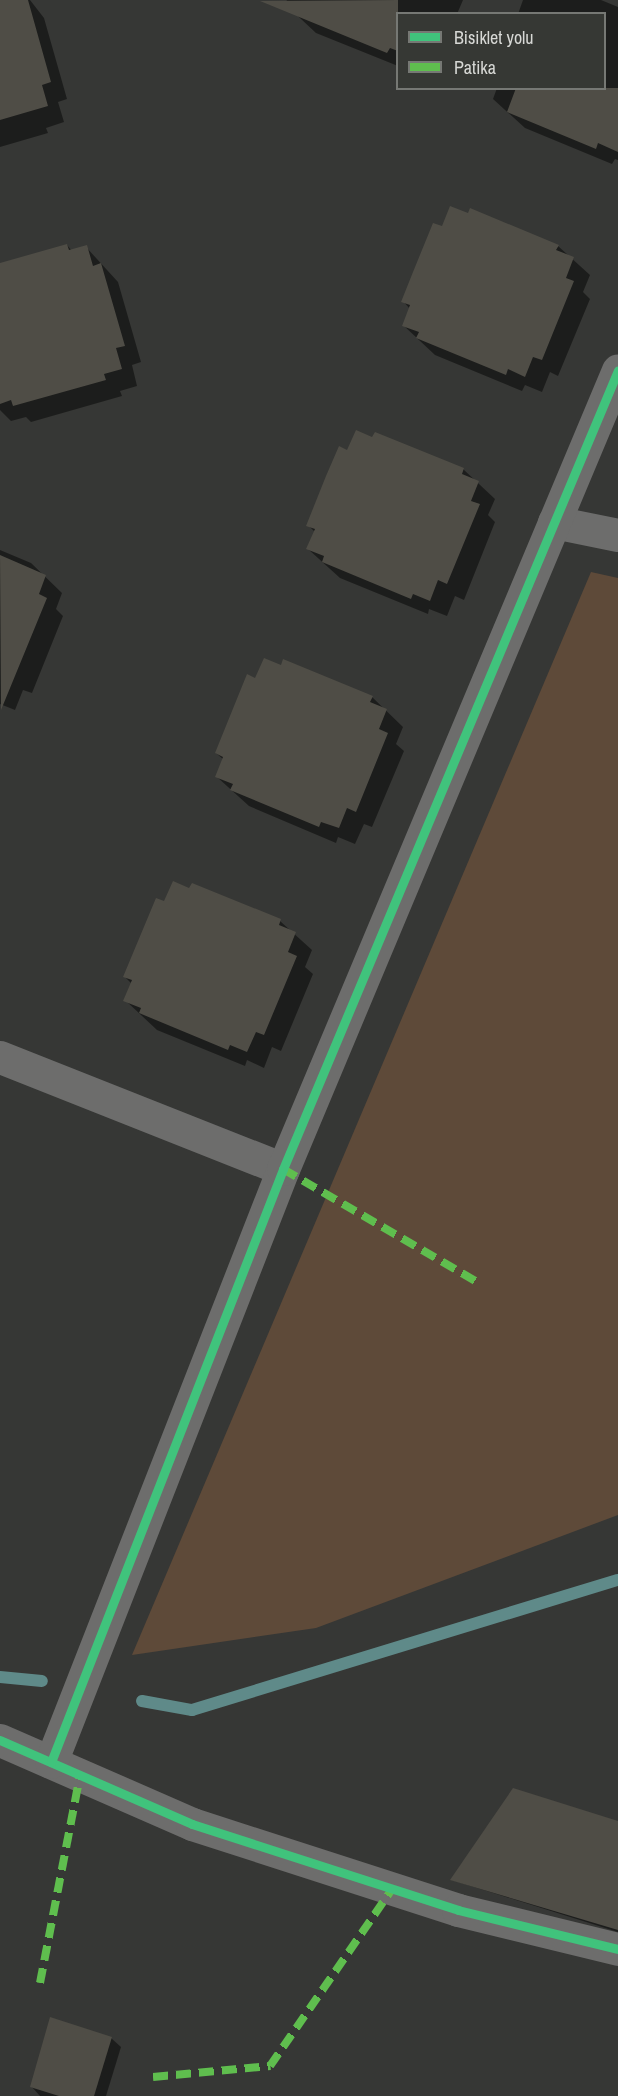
<!DOCTYPE html>
<style>
body{margin:0}
#map{position:relative;width:618px;height:2096px;overflow:hidden;background:#363735;font-family:"Archivo Narrow",sans-serif}
div>[style]{position:absolute}
.green>*{inset:0;background:#5e4a39}
.shadow>*{inset:0;background:#0007}
.stream>*{height:12px;margin:-6px;padding:0 6px;transform-origin:6px;border-radius:6px;background:#5f8a89}
.building>*{inset:0;background:#4f4d46}
.minor>*{height:33px;margin:-16.5px;padding:0 16.5px;transform-origin:16.5px;border-radius:16.5px;background:#6d6d6c}
.quiet>*{height:8px;margin-top:-4px;transform-origin:0;background:repeating-linear-gradient(90deg,#5fbe4e 0 15px,transparent 0 23px)}
.cycleway>*{height:9px;margin:-4.5px;padding:0 4.5px;transform-origin:4.5px;border-radius:4.5px;background:#40c37c}
span{translate:-50% -50%;white-space:nowrap;text-align:center;line-height:1.15;-webkit-text-stroke:4.5px #363834;paint-order:stroke}
.legend{position:absolute;left:396px;top:12px;width:210px;height:78px;box-sizing:border-box;background:#363834;border:2px solid #767874;margin:0;padding:8px 10px;list-style:none;font-size:18px;color:#d7d8d5}
.legend li{display:flex;align-items:center;gap:12px;height:30px}
.legend b{width:30px;border:2px solid #767874}
</style>
<div id="map">
<div class="green">
<div style="clip-path:polygon(591px 572px,618px 578px,618px 1515px,316px 1628px,132px 1655px)"></div>
</div>
<div class="shadow">
<div style="clip-path:polygon(0 0,30px 0,44px 18px,67px 99px,58px 102px,64px 122px,46px 128px,48px 133px,0 147px)"></div>
<div style="clip-path:polygon(287px 0,463px 0,457px 14px,398px 14px,398px 66px,316px 33px,285px 4px)"></div>
<div style="clip-path:polygon(523px 0,601px 0,618px 7px,618px 160px,615px 159px,612px 164px,525px 128px,493px 99px,497px 88px,604px 88px,604px 14px,518px 14px)"></div>
<div style="clip-path:polygon(443px 228px,558px 246px,590px 275px,583px 292px,590px 299px,558px 376px,550px 372px,542px 392px,525px 385px,522px 391px,435px 355px,403px 325px,410px 309px,403px 301px)"></div>
<div style="clip-path:polygon(67px 245px,72px 251px,86px 247px,118px 282px,141px 362px,132px 365px,137px 386px,120px 391px,122px 396px,31px 422px,26px 417px,11px 421px,0 410px,0 264px)"></div>
<div style="clip-path:polygon(348px 452px,463px 469px,495px 499px,488px 515px,495px 522px,464px 600px,455px 596px,447px 616px,429px 609px,428px 614px,340px 578px,308px 549px,315px 532px,308px 525px)"></div>
<div style="clip-path:polygon(0 550px,31px 563px,62px 593px,56px 609px,63px 616px,32px 693px,23px 690px,15px 710px,0 704px)"></div>
<div style="clip-path:polygon(256px 680px,372px 697px,403px 727px,396px 744px,404px 751px,372px 827px,364px 824px,355px 844px,338px 837px,336px 843px,249px 806px,217px 777px,224px 760px,216px 753px)"></div>
<div style="clip-path:polygon(165px 903px,280px 921px,312px 950px,305px 967px,313px 974px,281px 1051px,272px 1047px,264px 1068px,247px 1060px,245px 1066px,157px 1030px,125px 1000px,132px 984px,125px 977px)"></div>
<div style="clip-path:polygon(618px 1822px,618px 1932px,452px 1880px)"></div>
<div style="clip-path:polygon(111px 2038px,121px 2047px,106px 2096px,40px 2096px,31px 2086px)"></div>
</div>
<div class="stream">
<div style="left:0;top:1677px;width:42px;rotate:5.4deg"></div>
<div style="left:142px;top:1701px;width:51px;rotate:10.2deg"></div>
<div style="left:192px;top:1710px;width:445px;rotate:-17deg"></div>
</div>
<div class="building">
<div style="clip-path:polygon(0 0,28px 0,51px 82px,42px 85px,48px 106px,0 120px)"></div>
<div style="clip-path:polygon(398px 0,398px 51px,390px 48px,387px 53px,260px 1px)"></div>
<div style="clip-path:polygon(516px 88px,618px 88px,618px 152px,598px 143px,596px 149px,507px 112px)"></div>
<div style="clip-path:polygon(450px 206px,468px 213px,470px 208px,559px 245px,556px 250px,574px 257px,566px 278px,574px 281px,542px 360px,533px 357px,525px 377px,508px 369px,506px 375px,416px 338px,419px 332px,402px 326px,410px 305px,401px 302px,413px 272px,433px 223px,442px 226px)"></div>
<div style="clip-path:polygon(67px 244px,69px 250px,87px 245px,93px 266px,101px 263px,125px 346px,116px 348px,122px 369px,104px 374px,106px 380px,13px 406px,11px 400px,0 404px,0 263px)"></div>
<div style="clip-path:polygon(356px 430px,372px 437px,375px 432px,464px 468px,462px 474px,479px 481px,471px 501px,480px 504px,447px 584px,438px 580px,430px 601px,413px 594px,411px 599px,322px 562px,324px 556px,306px 549px,315px 529px,306px 526px,326px 476px,339px 446px,347px 450px)"></div>
<div style="clip-path:polygon(0 555px,46px 575px,39px 594px,47px 598px,1px 710px)"></div>
<div style="clip-path:polygon(264px 658px,281px 665px,283px 659px,373px 696px,370px 702px,387px 709px,379px 729px,388px 733px,356px 812px,347px 808px,339px 828px,321px 822px,319px 827px,230px 790px,233px 784px,215px 777px,223px 757px,215px 753px,247px 674px,255px 678px)"></div>
<div style="clip-path:polygon(173px 881px,189px 888px,192px 883px,281px 919px,279px 925px,296px 932px,288px 952px,297px 956px,264px 1035px,256px 1032px,247px 1052px,230px 1045px,228px 1050px,139px 1013px,141px 1008px,123px 1001px,132px 980px,123px 977px,156px 898px,164px 901px)"></div>
<div style="clip-path:polygon(513px 1788px,618px 1821px,618px 1930px,450px 1880px)"></div>
<div style="clip-path:polygon(50px 2017px,112px 2037px,94px 2096px,59px 2096px,30px 2087px)"></div>
</div>
<div class="minor">
<div style="left:554px;top:522px;width:65px;rotate:11.5deg"></div>
<div style="left:0;top:1057px;width:304px;rotate:21.6deg"></div>
<div style="left:0;top:1740px;width:210px;rotate:23.6deg"></div>
<div style="left:192px;top:1824px;width:280px;rotate:17.9deg"></div>
<div style="left:458px;top:1910px;width:165px;rotate:13.7deg"></div>
<div style="left:51px;top:1762px;width:637px;rotate:-68.63deg"></div>
<div style="left:283px;top:1169px;width:866px;rotate:-67.25deg"></div>
</div>
<div class="quiet">
<div style="left:283px;top:1169px;width:227px;rotate:30.2deg"></div>
<div style="left:40px;top:1983px;width:212px;rotate:-79.1deg"></div>
<div style="left:153px;top:2077px;width:118px;rotate:-5.4deg"></div>
<div style="left:270px;top:2066px;width:215px;rotate:-55.4deg"></div>
</div>
<div class="cycleway">
<div style="left:0;top:1740px;width:210px;rotate:23.6deg"></div>
<div style="left:192px;top:1824px;width:280px;rotate:17.9deg"></div>
<div style="left:458px;top:1910px;width:165px;rotate:13.7deg"></div>
<div style="left:51px;top:1762px;width:637px;rotate:-68.63deg"></div>
<div style="left:283px;top:1169px;width:866px;rotate:-67.25deg"></div>
</div>
<ul class="legend">
<li><b style="height:8px;background:#40c37c"></b>Bisiklet yolu</li>
<li><b style="height:8px;background:#5fbe4e"></b>Patika</li>
</ul>
</div>
